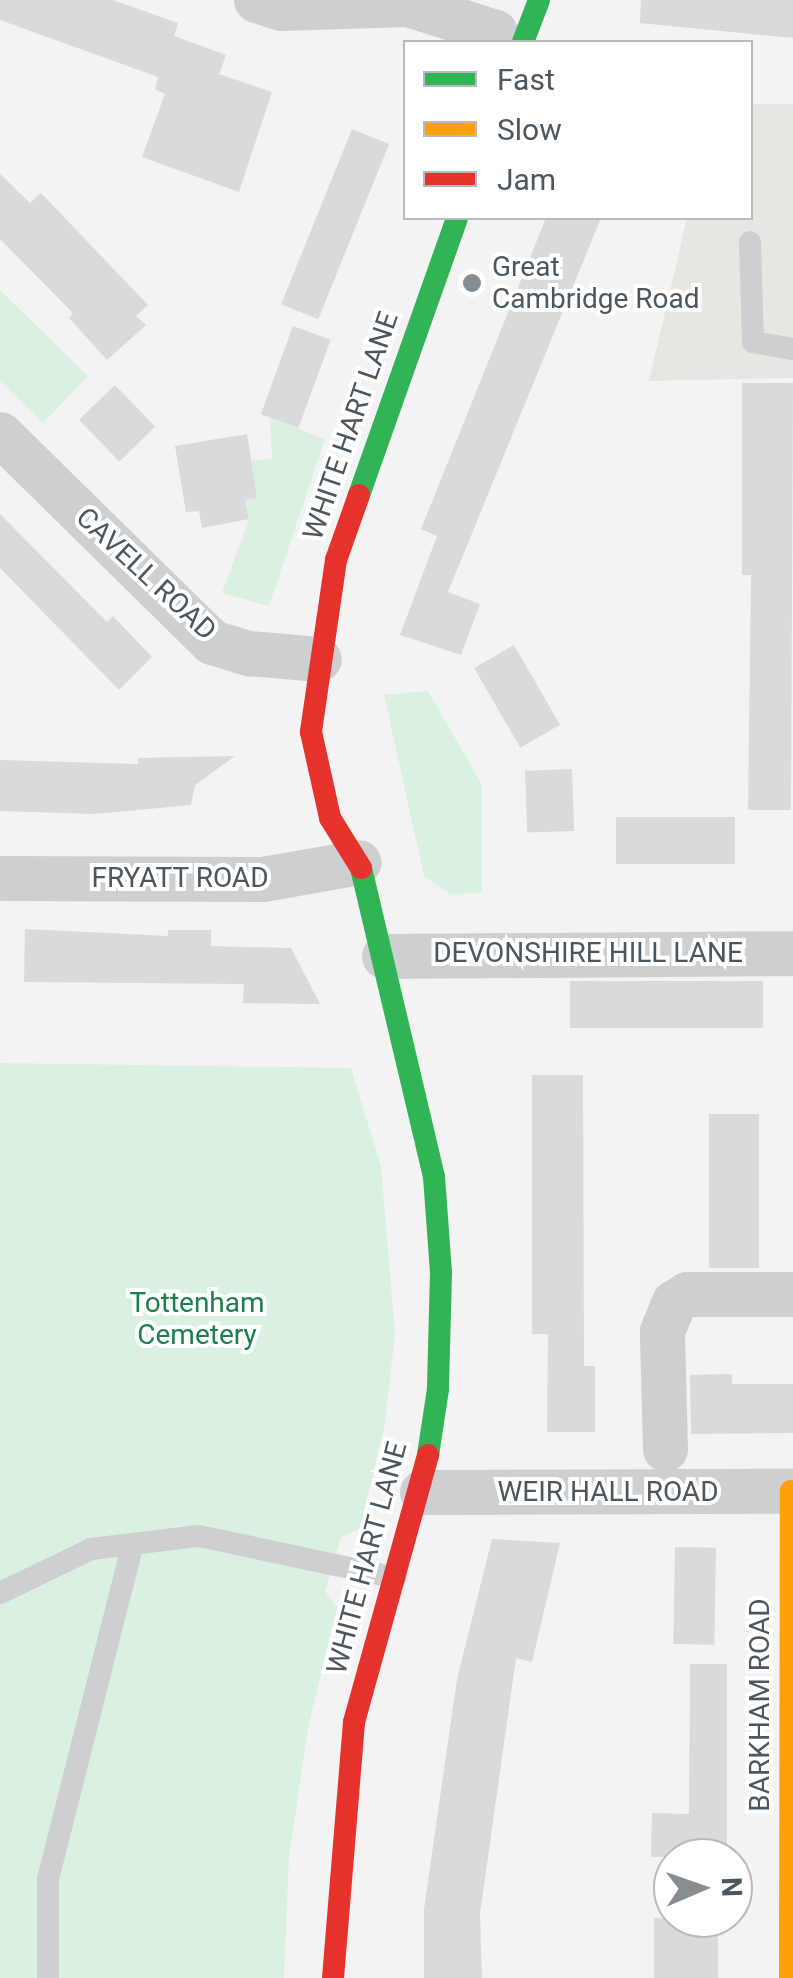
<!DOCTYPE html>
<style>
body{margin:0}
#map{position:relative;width:793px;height:1978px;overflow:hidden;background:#f3f3f3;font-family:Roboto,sans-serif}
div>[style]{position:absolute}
.commercial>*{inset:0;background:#e7e6e2}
.green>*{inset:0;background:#daf0e1}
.building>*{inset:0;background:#d9dadc;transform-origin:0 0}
.lane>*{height:22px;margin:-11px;padding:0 11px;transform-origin:11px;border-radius:11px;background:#cdcfd1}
.street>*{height:45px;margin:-22.5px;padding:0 22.5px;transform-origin:22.5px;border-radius:22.5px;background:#cdcfd1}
.fast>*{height:22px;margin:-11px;padding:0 11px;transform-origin:11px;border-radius:11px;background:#30b455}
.slow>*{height:22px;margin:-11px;padding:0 11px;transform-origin:11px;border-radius:11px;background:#ff9f0a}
.jam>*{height:22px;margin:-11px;padding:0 11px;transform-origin:11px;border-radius:11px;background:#e5322d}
.dots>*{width:28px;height:28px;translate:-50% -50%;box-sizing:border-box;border:5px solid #fff;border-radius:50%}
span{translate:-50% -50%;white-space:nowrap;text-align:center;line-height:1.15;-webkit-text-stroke:8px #fff;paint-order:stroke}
.poi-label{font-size:28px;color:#4b565f}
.left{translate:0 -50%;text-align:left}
.street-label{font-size:28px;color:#4b565f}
.park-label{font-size:28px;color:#1d7f4b}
.legend{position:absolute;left:403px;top:40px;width:350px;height:180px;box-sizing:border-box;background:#fff;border:2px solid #b7bbbf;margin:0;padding:12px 18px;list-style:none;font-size:30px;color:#4b565f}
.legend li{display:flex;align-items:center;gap:20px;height:50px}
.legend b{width:50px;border:2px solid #b7bbbf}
.north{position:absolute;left:653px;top:1838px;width:100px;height:100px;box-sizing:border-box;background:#fff;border:2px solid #b7bbbf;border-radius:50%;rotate:88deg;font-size:28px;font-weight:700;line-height:40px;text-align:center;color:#4b565f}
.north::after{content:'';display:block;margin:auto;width:35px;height:45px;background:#868d93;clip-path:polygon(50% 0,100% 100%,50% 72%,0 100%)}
</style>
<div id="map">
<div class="commercial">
<div style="clip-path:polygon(751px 104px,793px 104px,793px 378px,649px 381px,687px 218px,750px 218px)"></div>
</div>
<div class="green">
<div style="clip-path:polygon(0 290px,88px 376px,43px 423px,0 381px)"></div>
<div style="clip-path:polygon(270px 418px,325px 439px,269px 606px,222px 593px,249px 519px,245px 500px,257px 498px,251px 461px,272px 458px)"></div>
<div style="clip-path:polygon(428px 691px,482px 785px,482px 893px,450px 894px,424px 876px,384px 695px)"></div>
<div style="clip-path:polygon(0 1063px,351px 1068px,381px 1167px,395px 1333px,385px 1423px,360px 1529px,341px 1537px,325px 1591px,337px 1608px,308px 1728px,289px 1858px,284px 1978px,0 1978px)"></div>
</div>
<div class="building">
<div style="clip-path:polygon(0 0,113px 0,178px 23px,174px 36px,226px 55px,219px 74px,272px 92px,239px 192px,142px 157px,165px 94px,155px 89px,158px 77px,0 20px)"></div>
<div style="clip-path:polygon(641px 0,793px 0,793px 38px,640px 23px)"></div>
<div style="left:352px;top:129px;width:40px;height:189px;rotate:22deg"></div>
<div style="clip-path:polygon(0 174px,30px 203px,41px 193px,148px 305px,136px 316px,146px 325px,107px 360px,69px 318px,73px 313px,0 239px)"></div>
<div style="clip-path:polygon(546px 218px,601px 218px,448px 592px,480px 604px,461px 655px,400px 635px,437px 536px,421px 529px)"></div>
<div style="left:293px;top:326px;width:40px;height:94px;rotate:20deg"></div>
<div style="clip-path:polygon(742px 383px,793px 383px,791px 810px,748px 810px,751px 575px,742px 575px)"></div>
<div style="left:115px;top:385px;width:58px;height:50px;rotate:46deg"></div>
<div style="clip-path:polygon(247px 434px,257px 498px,245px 500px,249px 519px,202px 528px,199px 511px,186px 512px,175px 446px)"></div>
<div style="clip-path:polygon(0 514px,107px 622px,113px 616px,152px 657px,119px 690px,0 568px)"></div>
<div style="left:514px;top:645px;width:92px;height:46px;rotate:60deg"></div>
<div style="clip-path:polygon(235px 756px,195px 785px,191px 805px,94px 814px,0 811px,0 760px,138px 764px,138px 758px)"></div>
<div style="left:572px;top:769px;width:62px;height:47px;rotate:88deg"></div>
<div style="left:616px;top:817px;width:119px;height:47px"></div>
<div style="clip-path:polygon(25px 929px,168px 936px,168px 930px,211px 930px,211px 946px,291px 948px,320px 1004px,243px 1003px,244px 984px,24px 982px)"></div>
<div style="left:763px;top:981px;width:47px;height:193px;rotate:90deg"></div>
<div style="clip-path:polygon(532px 1075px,583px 1075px,584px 1366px,595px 1366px,595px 1432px,547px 1432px,548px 1334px,532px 1334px)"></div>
<div style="left:709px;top:1114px;width:50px;height:154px"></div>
<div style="clip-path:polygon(732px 1374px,732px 1384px,793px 1384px,793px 1433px,691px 1434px,690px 1375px)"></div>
<div style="clip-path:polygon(492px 1539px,560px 1543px,532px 1662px,516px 1658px,480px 1914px,482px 1978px,424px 1978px,424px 1909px,457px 1679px)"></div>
<div style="left:675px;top:1547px;width:41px;height:97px;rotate:1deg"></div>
<div style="clip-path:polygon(690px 1664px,727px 1664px,727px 1857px,651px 1857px,652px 1813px,689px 1814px)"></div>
<div style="left:654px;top:1918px;width:64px;height:60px"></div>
</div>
<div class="lane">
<div style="left:750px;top:242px;width:100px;rotate:88.3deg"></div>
<div style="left:753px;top:342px;width:41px;rotate:9.9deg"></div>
<div style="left:0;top:1593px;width:101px;rotate:-25.8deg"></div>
<div style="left:91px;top:1549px;width:109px;rotate:-6.9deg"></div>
<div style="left:199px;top:1536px;width:201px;rotate:12deg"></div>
<div style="left:48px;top:1978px;width:99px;rotate:-90deg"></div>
<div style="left:48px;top:1879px;width:342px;rotate:-75.8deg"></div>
</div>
<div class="street">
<div style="left:256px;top:0;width:26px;rotate:18deg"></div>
<div style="left:281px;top:8px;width:127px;rotate:-1.8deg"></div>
<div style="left:408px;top:4px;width:91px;rotate:17.8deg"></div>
<div style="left:495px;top:32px;width:11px;rotate:68deg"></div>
<div style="left:0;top:434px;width:297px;rotate:44.5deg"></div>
<div style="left:212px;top:642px;width:39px;rotate:17deg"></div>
<div style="left:249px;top:653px;width:70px;rotate:4.9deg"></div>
<div style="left:0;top:878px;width:263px;rotate:0.2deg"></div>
<div style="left:263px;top:879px;width:97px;rotate:-10deg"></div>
<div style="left:384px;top:956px;width:409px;rotate:-0.4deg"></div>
<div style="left:665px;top:1449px;width:118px;rotate:-91.5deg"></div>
<div style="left:662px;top:1331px;width:31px;rotate:-68deg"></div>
<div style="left:674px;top:1302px;width:15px;rotate:-32deg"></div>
<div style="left:687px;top:1294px;width:106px"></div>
<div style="left:422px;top:1492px;width:371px;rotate:-0.2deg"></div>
</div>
<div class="fast">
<div style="left:523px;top:42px;width:45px;rotate:-69.1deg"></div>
<div style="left:359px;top:495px;width:294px;rotate:-70.5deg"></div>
<div style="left:361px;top:868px;width:318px;rotate:76.7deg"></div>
<div style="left:434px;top:1177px;width:95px;rotate:85.8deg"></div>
<div style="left:441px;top:1272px;width:117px;rotate:91.5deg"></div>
<div style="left:438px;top:1389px;width:67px;rotate:98.6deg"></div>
</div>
<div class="slow">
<div style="left:790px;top:1978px;width:487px;rotate:-89.9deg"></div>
</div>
<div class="jam">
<div style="left:359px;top:495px;width:69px;rotate:109.5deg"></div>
<div style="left:336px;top:560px;width:174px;rotate:98.3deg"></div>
<div style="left:311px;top:732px;width:88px;rotate:77.5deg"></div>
<div style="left:330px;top:818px;width:59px;rotate:58.2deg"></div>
<div style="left:333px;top:1978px;width:257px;rotate:-85.3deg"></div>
<div style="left:354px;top:1722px;width:277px;rotate:-74.5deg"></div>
</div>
<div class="dots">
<div style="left:472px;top:283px;background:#868d93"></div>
</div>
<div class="poi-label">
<span class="left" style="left:492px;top:283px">Great<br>Cambridge Road</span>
</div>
<div class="street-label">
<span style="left:351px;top:426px;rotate:-71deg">WHITE HART LANE</span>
<span style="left:146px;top:574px;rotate:43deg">CAVELL ROAD</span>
<span style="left:180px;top:878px">FRYATT ROAD</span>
<span style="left:588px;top:953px">DEVONSHIRE HILL LANE</span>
<span style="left:608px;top:1492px">WEIR HALL ROAD</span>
<span style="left:367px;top:1558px;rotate:-75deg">WHITE HART LANE</span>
<span style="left:760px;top:1705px;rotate:-90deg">BARKHAM ROAD</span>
</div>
<div class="park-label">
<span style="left:197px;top:1319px">Tottenham<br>Cemetery</span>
</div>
<ul class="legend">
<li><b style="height:12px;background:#30b455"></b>Fast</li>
<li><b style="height:12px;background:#ff9f0a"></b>Slow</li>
<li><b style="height:12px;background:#e5322d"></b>Jam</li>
</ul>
<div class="north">N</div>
</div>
